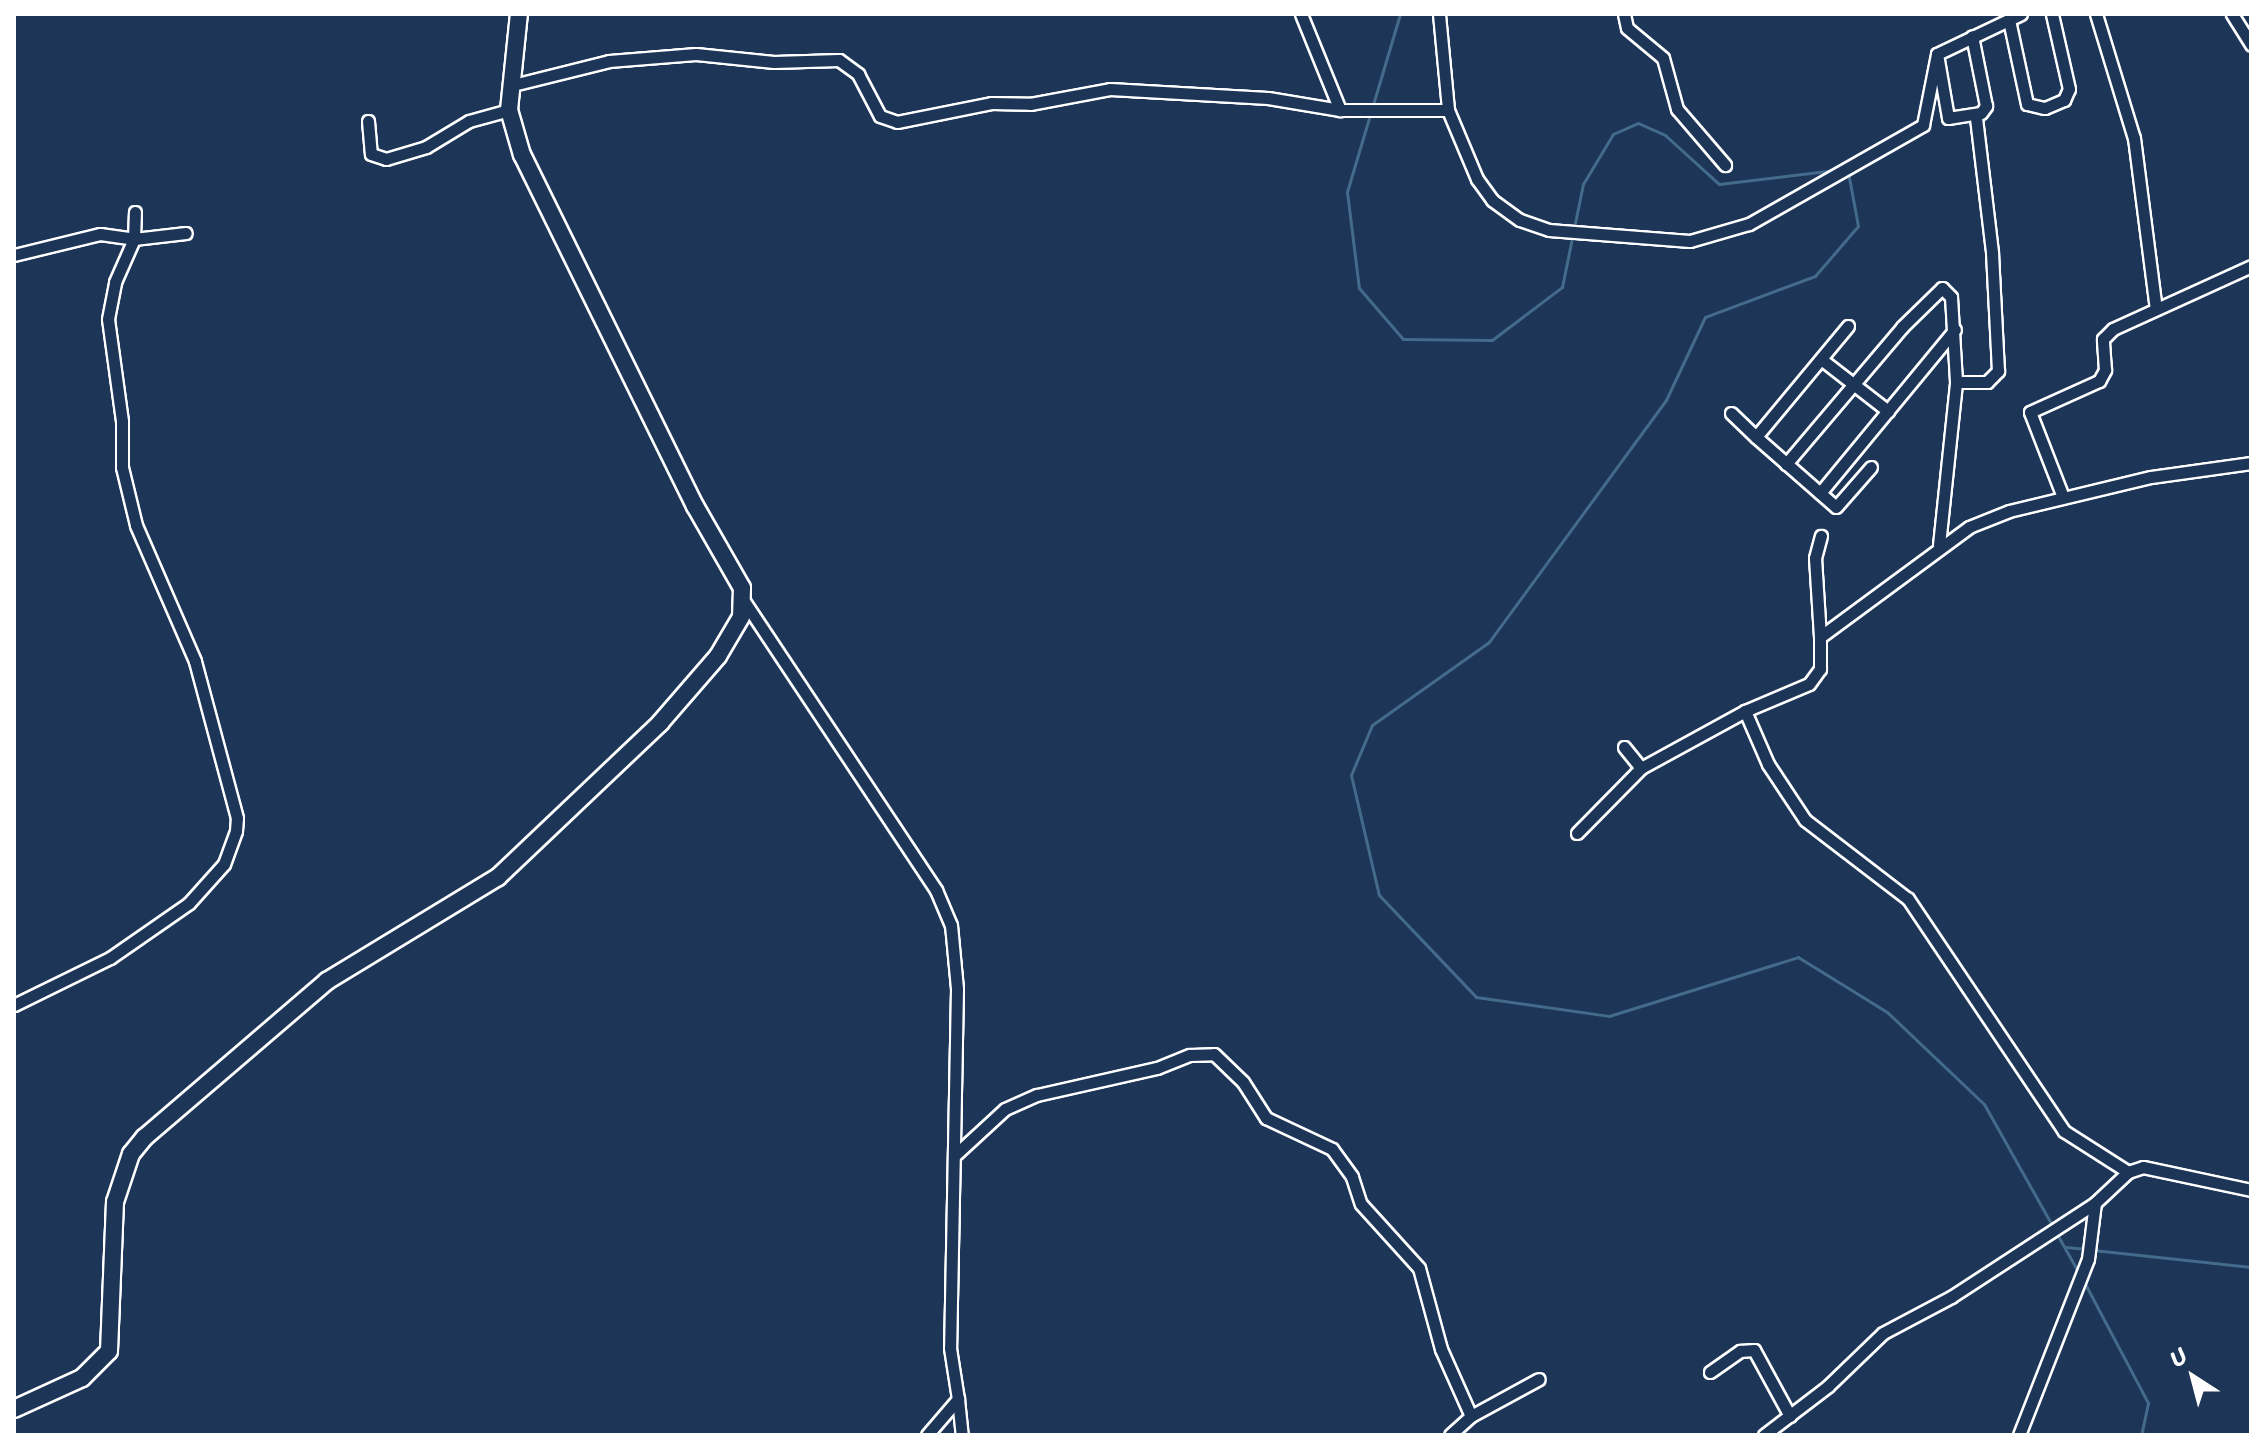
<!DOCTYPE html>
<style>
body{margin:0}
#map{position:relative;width:2265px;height:1449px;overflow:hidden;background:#1d3557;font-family:Sriracha,sans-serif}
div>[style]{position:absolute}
.stream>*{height:3px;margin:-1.5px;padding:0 1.5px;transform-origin:1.5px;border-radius:1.5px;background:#446a8c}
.roads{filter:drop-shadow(2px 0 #fff) drop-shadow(-2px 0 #fff) drop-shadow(0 2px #fff) drop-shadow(0 -2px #fff)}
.street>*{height:11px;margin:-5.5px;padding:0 5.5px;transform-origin:5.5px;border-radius:5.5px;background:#1d3557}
.secondary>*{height:16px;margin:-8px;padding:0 8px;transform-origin:8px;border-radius:8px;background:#1d3557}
span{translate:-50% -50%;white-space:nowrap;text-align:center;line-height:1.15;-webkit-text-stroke:6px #1d3557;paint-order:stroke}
.frame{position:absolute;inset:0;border:16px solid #fff;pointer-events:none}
.north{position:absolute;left:2153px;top:1337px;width:80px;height:80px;-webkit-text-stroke:6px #1d3557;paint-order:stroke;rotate:324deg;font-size:22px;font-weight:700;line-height:32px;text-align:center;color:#fff}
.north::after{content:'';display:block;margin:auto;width:28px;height:36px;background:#fff;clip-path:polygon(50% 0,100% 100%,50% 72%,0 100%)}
</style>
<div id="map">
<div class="stream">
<div style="left:1400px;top:14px;width:186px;rotate:106.6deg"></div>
<div style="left:1347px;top:192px;width:97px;rotate:82.9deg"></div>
<div style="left:1359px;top:288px;width:67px;rotate:49.2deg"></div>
<div style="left:1403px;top:339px;width:89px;rotate:0.6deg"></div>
<div style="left:1492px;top:340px;width:88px;rotate:-37.1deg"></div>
<div style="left:1562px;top:287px;width:105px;rotate:-78.5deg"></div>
<div style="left:1583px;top:184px;width:58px;rotate:-59deg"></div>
<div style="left:1613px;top:134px;width:27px;rotate:-24deg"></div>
<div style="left:1638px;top:123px;width:30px;rotate:24deg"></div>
<div style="left:1665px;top:135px;width:73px;rotate:42.2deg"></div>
<div style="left:1719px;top:184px;width:117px;rotate:-6.9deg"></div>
<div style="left:1848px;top:172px;width:55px;rotate:79.5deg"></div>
<div style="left:1858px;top:226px;width:66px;rotate:130.7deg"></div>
<div style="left:1815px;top:276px;width:117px;rotate:159.6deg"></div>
<div style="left:1705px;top:317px;width:92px;rotate:115.2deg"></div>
<div style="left:1666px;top:400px;width:300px;rotate:126.2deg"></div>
<div style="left:1489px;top:642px;width:143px;rotate:144.6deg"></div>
<div style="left:1372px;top:725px;width:54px;rotate:112.8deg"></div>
<div style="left:1351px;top:775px;width:123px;rotate:76.9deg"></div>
<div style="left:1379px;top:895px;width:141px;rotate:46.4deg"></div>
<div style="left:1476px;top:997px;width:134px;rotate:8.1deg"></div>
<div style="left:1609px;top:1016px;width:198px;rotate:-17.3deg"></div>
<div style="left:1798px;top:957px;width:105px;rotate:31.7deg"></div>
<div style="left:1887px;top:1012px;width:134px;rotate:43.5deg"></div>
<div style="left:1984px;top:1104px;width:194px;rotate:60.7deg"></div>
<div style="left:2066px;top:1247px;width:20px;rotate:6deg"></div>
<div style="left:2093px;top:1250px;width:159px;rotate:6.1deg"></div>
<div style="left:2083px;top:1280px;width:139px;rotate:62.1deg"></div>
<div style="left:2148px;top:1403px;width:33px;rotate:102deg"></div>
</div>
<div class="roads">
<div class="street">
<div style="left:1301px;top:14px;width:104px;rotate:67.9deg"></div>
<div style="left:1439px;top:14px;width:96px;rotate:84.6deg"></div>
<div style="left:1624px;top:14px;width:14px;rotate:78deg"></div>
<div style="left:1627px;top:28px;width:47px;rotate:39.8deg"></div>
<div style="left:1663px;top:58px;width:53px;rotate:74.6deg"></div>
<div style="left:1677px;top:109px;width:74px;rotate:49.4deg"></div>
<div style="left:2096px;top:14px;width:130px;rotate:73deg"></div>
<div style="left:2134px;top:138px;width:172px;rotate:82.7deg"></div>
<div style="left:2232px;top:14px;width:36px;rotate:58deg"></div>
<div style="left:2009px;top:20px;width:86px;rotate:77.9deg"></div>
<div style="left:2027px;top:104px;width:18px;rotate:13deg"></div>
<div style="left:2045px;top:108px;width:21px;rotate:-23deg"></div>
<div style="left:2064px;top:100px;width:12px;rotate:-66deg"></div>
<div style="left:2069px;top:89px;width:77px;rotate:-102.8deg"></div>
<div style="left:1937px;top:54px;width:65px;rotate:80.2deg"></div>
<div style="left:1948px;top:118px;width:33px;rotate:-9deg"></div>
<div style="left:1981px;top:113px;width:9px;rotate:-54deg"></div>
<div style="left:1986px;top:106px;width:71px;rotate:-101.3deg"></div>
<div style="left:509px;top:86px;width:103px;rotate:-14deg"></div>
<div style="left:609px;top:61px;width:87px;rotate:-4.6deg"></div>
<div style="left:696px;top:54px;width:78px;rotate:5.9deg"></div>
<div style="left:774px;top:62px;width:65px;rotate:-1.8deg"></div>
<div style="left:839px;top:60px;width:24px;rotate:36deg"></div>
<div style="left:858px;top:74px;width:47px;rotate:62.4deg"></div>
<div style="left:880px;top:116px;width:18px;rotate:19deg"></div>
<div style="left:897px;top:122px;width:96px;rotate:-11.4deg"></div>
<div style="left:991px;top:103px;width:39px;rotate:1deg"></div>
<div style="left:1030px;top:104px;width:81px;rotate:-10.6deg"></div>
<div style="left:1110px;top:89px;width:158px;rotate:3.3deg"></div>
<div style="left:1268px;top:98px;width:73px;rotate:9.5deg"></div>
<div style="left:1340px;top:110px;width:108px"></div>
<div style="left:1448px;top:110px;width:75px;rotate:67.2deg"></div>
<div style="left:1477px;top:179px;width:26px;rotate:54deg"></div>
<div style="left:1492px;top:200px;width:34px;rotate:36deg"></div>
<div style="left:1520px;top:220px;width:31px;rotate:19deg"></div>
<div style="left:1549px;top:230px;width:141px;rotate:4.5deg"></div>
<div style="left:1690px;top:241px;width:61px;rotate:-16.1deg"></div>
<div style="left:1749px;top:224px;width:200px;rotate:-29.6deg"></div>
<div style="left:1923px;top:125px;width:72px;rotate:-78.8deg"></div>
<div style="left:1937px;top:54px;width:93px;rotate:-25.5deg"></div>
<div style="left:368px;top:121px;width:33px;rotate:85deg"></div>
<div style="left:371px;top:154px;width:16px;rotate:18deg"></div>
<div style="left:386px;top:159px;width:42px;rotate:-16.7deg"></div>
<div style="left:426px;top:147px;width:50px;rotate:-31.2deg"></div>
<div style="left:469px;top:121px;width:41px;rotate:-15.4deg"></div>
<div style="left:14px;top:255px;width:89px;rotate:-13.7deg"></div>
<div style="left:100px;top:234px;width:34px;rotate:8deg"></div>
<div style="left:134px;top:239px;width:52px;rotate:-6.6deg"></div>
<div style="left:1848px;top:326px;width:144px;rotate:129.7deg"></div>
<div style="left:1756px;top:437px;width:106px;rotate:41.2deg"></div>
<div style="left:1836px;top:507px;width:53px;rotate:-48.8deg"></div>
<div style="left:1821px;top:359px;width:85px;rotate:37.8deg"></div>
<div style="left:1731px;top:413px;width:35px;rotate:44deg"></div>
<div style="left:1786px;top:464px;width:180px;rotate:-49.7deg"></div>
<div style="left:1902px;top:327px;width:56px;rotate:-44.3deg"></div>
<div style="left:1942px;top:288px;width:13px;rotate:45deg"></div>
<div style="left:1951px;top:297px;width:85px;rotate:86.6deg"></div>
<div style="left:1820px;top:493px;width:212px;rotate:-50.5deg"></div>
<div style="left:2063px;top:497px;width:91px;rotate:-111.2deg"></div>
<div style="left:2030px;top:412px;width:76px;rotate:-24.2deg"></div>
<div style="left:2099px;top:381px;width:13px;rotate:-61deg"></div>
<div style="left:2105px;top:370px;width:31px;rotate:-94deg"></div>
<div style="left:2103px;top:339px;width:14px;rotate:-45deg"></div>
<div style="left:2113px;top:329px;width:152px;rotate:-24.5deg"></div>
<div style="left:1939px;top:545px;width:164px;rotate:-84deg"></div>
<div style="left:1956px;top:382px;width:31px"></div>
<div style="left:1987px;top:382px;width:16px;rotate:-45deg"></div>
<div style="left:1998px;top:371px;width:119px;rotate:-92.9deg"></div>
<div style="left:1992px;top:252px;width:135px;rotate:-96.8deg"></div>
<div style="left:744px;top:601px;width:347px;rotate:56.4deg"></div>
<div style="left:936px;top:890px;width:38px;rotate:67deg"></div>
<div style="left:951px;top:925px;width:64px;rotate:84.6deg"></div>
<div style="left:957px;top:989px;width:359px;rotate:91.1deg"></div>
<div style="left:950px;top:1348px;width:52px;rotate:81.1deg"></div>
<div style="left:1820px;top:637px;width:79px;rotate:-93.6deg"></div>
<div style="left:1815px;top:558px;width:23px;rotate:-75deg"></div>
<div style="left:1624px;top:747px;width:27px;rotate:51deg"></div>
<div style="left:1577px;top:833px;width:91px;rotate:-45.4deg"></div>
<div style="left:1641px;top:768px;width:119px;rotate:-28.7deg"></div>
<div style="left:14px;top:1005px;width:107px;rotate:-26.1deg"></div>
<div style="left:110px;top:958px;width:96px;rotate:-34.8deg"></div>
<div style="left:189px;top:903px;width:52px;rotate:-48.1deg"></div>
<div style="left:224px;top:864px;width:35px;rotate:-70deg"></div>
<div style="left:236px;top:831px;width:13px;rotate:-86deg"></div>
<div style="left:237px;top:818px;width:163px;rotate:-105deg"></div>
<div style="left:195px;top:661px;width:148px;rotate:-113.5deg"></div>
<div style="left:136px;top:525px;width:60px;rotate:-103.6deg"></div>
<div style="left:122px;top:467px;width:46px;rotate:-90deg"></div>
<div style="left:122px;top:421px;width:103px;rotate:-97.8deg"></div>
<div style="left:108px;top:319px;width:38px;rotate:-79deg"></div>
<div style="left:115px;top:282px;width:47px;rotate:-66.2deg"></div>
<div style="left:134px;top:239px;width:27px;rotate:-88deg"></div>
<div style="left:954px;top:1156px;width:69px;rotate:-42.7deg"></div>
<div style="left:1005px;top:1109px;width:35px;rotate:-24deg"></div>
<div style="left:1037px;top:1095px;width:123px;rotate:-12.7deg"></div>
<div style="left:1157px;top:1068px;width:35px;rotate:-22deg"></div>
<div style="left:1190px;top:1055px;width:24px;rotate:-2deg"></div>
<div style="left:1214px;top:1054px;width:40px;rotate:44deg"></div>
<div style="left:1243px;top:1082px;width:43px;rotate:57.4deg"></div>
<div style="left:1266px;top:1118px;width:73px;rotate:25.2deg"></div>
<div style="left:1332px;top:1149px;width:34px;rotate:54deg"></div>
<div style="left:1352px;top:1177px;width:28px;rotate:72deg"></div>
<div style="left:1361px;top:1204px;width:86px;rotate:47.8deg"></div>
<div style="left:1419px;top:1268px;width:84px;rotate:74.8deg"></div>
<div style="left:1441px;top:1349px;width:73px;rotate:65.9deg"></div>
<div style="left:1471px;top:1416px;width:28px;rotate:138deg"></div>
<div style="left:2128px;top:1172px;width:76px;rotate:-147.4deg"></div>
<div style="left:2064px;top:1131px;width:280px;rotate:-123.9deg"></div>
<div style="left:1908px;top:899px;width:130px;rotate:-142.5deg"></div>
<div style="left:1805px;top:820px;width:67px;rotate:-123.5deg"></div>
<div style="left:1768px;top:764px;width:58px;rotate:-113.5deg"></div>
<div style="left:1745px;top:711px;width:69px;rotate:-22.9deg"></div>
<div style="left:1809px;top:684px;width:19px;rotate:-54deg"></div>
<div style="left:1820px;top:669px;width:32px;rotate:-90deg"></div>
<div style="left:1820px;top:637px;width:185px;rotate:-36.4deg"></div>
<div style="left:1969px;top:527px;width:43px;rotate:-21.8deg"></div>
<div style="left:2009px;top:511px;width:146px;rotate:-13.5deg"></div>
<div style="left:2151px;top:477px;width:101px;rotate:-8deg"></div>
<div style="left:1710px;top:1372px;width:37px;rotate:-35deg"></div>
<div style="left:1740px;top:1351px;width:14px;rotate:-4deg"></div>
<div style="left:1754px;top:1350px;width:75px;rotate:61.4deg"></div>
<div style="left:1471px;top:1416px;width:77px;rotate:-28.6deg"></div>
<div style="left:927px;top:1435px;width:48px;rotate:-49.3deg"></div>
<div style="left:958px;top:1399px;width:36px;rotate:84deg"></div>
<div style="left:1764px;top:1435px;width:81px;rotate:-37.4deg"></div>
<div style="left:1828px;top:1386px;width:76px;rotate:-43.9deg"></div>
<div style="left:1883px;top:1333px;width:77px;rotate:-27.9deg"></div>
<div style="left:1951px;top:1297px;width:172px;rotate:-33.1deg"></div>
<div style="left:2019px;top:1435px;width:189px;rotate:-68.6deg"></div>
<div style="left:2088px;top:1259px;width:56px;rotate:-82.9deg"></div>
<div style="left:2095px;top:1203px;width:45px;rotate:-43.2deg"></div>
<div style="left:2128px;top:1172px;width:16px;rotate:-18deg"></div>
<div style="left:2143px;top:1167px;width:110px;rotate:12deg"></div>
</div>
<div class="secondary">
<div style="left:14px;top:1409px;width:75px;rotate:-24.5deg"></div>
<div style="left:82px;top:1378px;width:38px;rotate:-45deg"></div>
<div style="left:109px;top:1351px;width:149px;rotate:-87.7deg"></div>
<div style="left:115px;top:1202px;width:51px;rotate:-71.6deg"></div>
<div style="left:131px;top:1154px;width:22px;rotate:-51deg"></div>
<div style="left:145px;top:1137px;width:240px;rotate:-40.6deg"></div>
<div style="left:327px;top:981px;width:200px;rotate:-31.3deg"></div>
<div style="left:498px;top:877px;width:224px;rotate:-43.5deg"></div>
<div style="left:660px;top:723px;width:89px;rotate:-49.1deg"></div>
<div style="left:718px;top:656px;width:45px;rotate:-59.5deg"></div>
<div style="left:741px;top:617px;width:29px;rotate:-88deg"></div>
<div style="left:742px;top:588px;width:95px;rotate:-119.8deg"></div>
<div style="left:695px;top:506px;width:391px;rotate:-116.2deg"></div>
<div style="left:522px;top:155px;width:47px;rotate:-106.1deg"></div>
<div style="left:509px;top:110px;width:97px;rotate:-84.1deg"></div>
</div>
</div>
<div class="frame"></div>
<div class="north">U</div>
</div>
